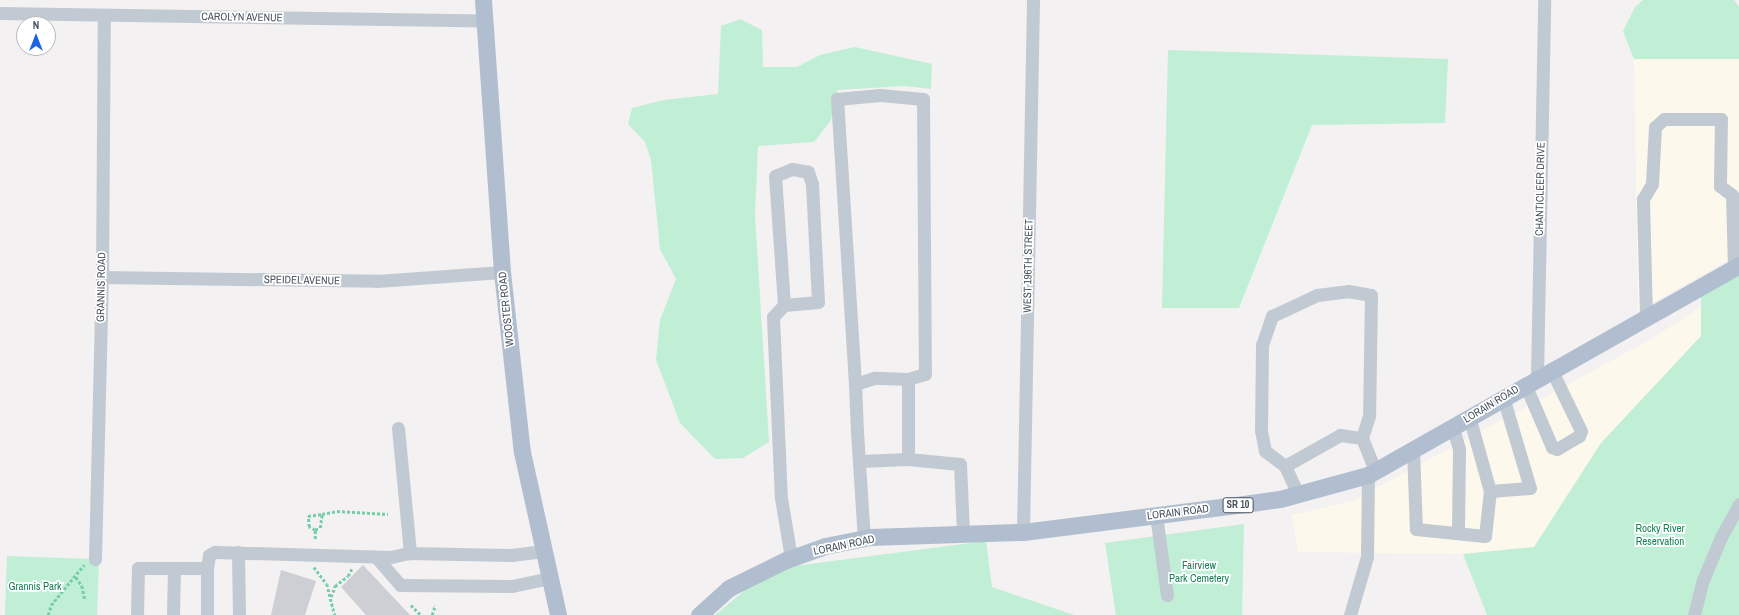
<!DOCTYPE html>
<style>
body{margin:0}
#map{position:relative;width:1739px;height:615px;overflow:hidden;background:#f3f1f1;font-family:"Archivo Narrow",sans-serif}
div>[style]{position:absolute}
.commercial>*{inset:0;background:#fcf8eb}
.green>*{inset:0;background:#c0efd6;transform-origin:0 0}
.building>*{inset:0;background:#cdcfd5}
.path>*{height:2.5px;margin-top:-1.25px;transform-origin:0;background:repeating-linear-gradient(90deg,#78cda9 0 3px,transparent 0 5px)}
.minor>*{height:13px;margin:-6.5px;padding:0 6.5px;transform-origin:6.5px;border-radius:6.5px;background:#c1cad2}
.major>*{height:17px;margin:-8.5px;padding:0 8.5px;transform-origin:8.5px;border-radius:8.5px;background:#b1becf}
span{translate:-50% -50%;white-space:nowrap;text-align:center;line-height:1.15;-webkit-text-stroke:3.5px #fff;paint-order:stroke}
.shield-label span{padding:1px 3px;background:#fff;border:1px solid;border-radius:3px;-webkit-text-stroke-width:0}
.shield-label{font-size:10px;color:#48525e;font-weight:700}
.street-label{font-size:11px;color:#48525e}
.park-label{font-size:11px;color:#188054}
.north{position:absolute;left:16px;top:16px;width:40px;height:40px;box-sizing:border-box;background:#fff;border:1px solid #b6babf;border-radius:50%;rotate:0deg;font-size:11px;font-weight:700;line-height:16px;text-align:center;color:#48525e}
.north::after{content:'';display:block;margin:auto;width:14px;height:18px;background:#1a64e3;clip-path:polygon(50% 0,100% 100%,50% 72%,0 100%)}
</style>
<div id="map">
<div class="commercial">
<div style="clip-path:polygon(1634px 59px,1739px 59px,1739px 254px,1638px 311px)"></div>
<div style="clip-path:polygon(1701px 307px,1701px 336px,1601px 443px,1534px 547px,1463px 554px,1298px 552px,1292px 515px,1352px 501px,1646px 342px)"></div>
</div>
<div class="green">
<div style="clip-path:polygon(1643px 0,1734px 0,1739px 7px,1739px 59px,1634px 59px,1623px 31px,1635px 7px)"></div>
<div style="clip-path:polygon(740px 19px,762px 30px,763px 67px,797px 67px,820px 55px,855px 47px,932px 64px,931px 89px,904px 86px,837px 90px,831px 120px,814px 142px,758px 146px,755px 215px,769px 442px,743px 458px,715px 459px,680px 423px,656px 360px,660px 320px,676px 279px,660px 249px,651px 160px,645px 142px,628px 124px,632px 108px,663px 100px,718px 94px,721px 26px)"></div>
<div style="clip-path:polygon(1168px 50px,1448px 59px,1445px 123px,1312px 125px,1239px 308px,1162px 308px)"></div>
<div style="clip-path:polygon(1739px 270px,1739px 615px,1487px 615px,1463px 554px,1534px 547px,1601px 443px,1701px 336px,1701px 291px)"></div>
<div style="clip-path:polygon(1244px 524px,1242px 615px,1116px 615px,1105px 543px)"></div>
<div style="clip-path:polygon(986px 541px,992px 587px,1074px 615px,715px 615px,771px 569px)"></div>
<div style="left:7px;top:556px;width:92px;height:59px;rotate:2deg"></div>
</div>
<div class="building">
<div style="clip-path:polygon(363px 565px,410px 615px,366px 615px,341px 587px)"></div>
<div style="clip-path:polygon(281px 570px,316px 581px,305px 615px,271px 615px)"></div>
</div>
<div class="path">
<div style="left:315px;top:530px;width:5px;rotate:-22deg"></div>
<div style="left:320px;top:528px;width:14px;rotate:-82deg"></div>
<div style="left:322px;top:514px;width:15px;rotate:-11deg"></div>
<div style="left:337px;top:511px;width:51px;rotate:3.4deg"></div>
<div style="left:315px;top:530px;width:7px;rotate:-153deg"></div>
<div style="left:309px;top:527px;width:11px;rotate:-95deg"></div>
<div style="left:308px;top:516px;width:14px;rotate:-8deg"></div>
<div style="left:315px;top:539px;width:9px;rotate:-90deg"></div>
<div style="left:314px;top:567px;width:21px;rotate:53deg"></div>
<div style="left:327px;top:584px;width:32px;rotate:76deg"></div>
<div style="left:76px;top:577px;width:11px;rotate:56deg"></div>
<div style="left:82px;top:586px;width:14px;rotate:78deg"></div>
<div style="left:331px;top:597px;width:12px;rotate:-70deg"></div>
<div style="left:335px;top:586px;width:16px;rotate:-38deg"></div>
<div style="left:348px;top:576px;width:9px;rotate:-63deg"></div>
<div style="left:411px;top:605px;width:14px;rotate:45deg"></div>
<div style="left:48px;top:615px;width:10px;rotate:-73deg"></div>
<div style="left:51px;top:605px;width:52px;rotate:-50.5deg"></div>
<div style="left:432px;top:615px;width:10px;rotate:-73deg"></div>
</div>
<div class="minor">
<div style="left:0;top:13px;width:484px;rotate:0.9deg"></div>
<div style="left:102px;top:277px;width:275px;rotate:0.8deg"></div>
<div style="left:377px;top:281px;width:125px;rotate:-4.1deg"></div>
<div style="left:784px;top:305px;width:34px;rotate:-5deg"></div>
<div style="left:818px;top:302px;width:118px;rotate:-92.9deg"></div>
<div style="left:812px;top:184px;width:13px;rotate:-108deg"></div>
<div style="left:808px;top:172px;width:16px;rotate:-169deg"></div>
<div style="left:792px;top:169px;width:18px;rotate:158deg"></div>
<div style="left:775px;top:176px;width:129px;rotate:86deg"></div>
<div style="left:784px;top:305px;width:16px;rotate:133deg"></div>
<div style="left:773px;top:317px;width:181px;rotate:87.5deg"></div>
<div style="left:781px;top:498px;width:61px;rotate:80.5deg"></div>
<div style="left:1646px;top:316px;width:117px;rotate:-91.5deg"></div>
<div style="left:1643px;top:199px;width:17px;rotate:-59deg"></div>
<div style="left:1652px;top:184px;width:57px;rotate:-87deg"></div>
<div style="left:1655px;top:127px;width:12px;rotate:-42deg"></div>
<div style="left:1664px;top:119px;width:57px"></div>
<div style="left:1721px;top:119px;width:67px;rotate:90.9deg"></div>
<div style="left:1720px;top:186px;width:15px;rotate:37deg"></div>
<div style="left:1732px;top:195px;width:73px;rotate:88.4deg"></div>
<div style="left:1537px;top:377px;width:377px;rotate:-88.9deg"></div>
<div style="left:855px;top:384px;width:286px;rotate:-93.6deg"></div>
<div style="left:837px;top:99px;width:43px;rotate:-5.3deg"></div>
<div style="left:880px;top:95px;width:43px;rotate:5.3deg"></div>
<div style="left:923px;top:99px;width:275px;rotate:89.6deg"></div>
<div style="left:925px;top:374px;width:18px;rotate:164deg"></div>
<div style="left:1525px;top:384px;width:69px;rotate:66.8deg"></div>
<div style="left:1552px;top:447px;width:5px;rotate:22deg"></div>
<div style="left:1557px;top:449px;width:26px;rotate:-31deg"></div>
<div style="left:1579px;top:436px;width:5px;rotate:-68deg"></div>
<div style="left:1581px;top:431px;width:69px;rotate:-115.8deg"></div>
<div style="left:1469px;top:416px;width:78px;rotate:74.4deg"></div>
<div style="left:1490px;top:491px;width:40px;rotate:-4.3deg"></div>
<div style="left:1530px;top:488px;width:95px;rotate:-106.5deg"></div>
<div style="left:398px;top:428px;width:126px;rotate:84.5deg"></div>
<div style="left:1453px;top:428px;width:22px;rotate:74deg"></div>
<div style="left:1459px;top:449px;width:83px;rotate:90.7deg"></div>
<div style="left:1413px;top:449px;width:80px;rotate:87.9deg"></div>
<div style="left:1416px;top:529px;width:69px;rotate:5.8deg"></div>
<div style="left:1485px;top:536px;width:45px;rotate:-83.7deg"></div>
<div style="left:908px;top:459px;width:52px;rotate:5.5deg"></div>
<div style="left:960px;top:464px;width:70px;rotate:87.5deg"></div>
<div style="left:860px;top:461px;width:48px;rotate:-2.4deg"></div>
<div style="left:908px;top:459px;width:80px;rotate:-90deg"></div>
<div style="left:908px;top:379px;width:34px;rotate:-178deg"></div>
<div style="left:874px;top:378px;width:20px;rotate:162deg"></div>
<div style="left:855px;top:384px;width:48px;rotate:87.6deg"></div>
<div style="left:857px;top:432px;width:107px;rotate:86.3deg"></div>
<div style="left:1285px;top:466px;width:63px;rotate:-29.4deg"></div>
<div style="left:1340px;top:435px;width:22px;rotate:8deg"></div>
<div style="left:1298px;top:494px;width:31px;rotate:-115deg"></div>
<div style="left:1285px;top:466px;width:25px;rotate:-143deg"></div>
<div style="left:1265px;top:451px;width:21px;rotate:-101deg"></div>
<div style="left:1261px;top:430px;width:85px;rotate:-89.3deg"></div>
<div style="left:1262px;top:345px;width:31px;rotate:-71deg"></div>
<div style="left:1272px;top:316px;width:50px;rotate:-25deg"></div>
<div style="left:1317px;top:295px;width:31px;rotate:-7deg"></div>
<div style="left:1348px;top:291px;width:23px;rotate:10deg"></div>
<div style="left:1371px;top:295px;width:121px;rotate:90.9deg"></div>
<div style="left:1369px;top:416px;width:23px;rotate:108deg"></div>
<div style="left:1362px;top:438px;width:35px;rotate:68deg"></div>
<div style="left:1156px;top:515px;width:81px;rotate:82.2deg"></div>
<div style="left:1023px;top:532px;width:532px;rotate:-88.92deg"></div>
<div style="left:238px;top:552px;width:63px;rotate:89.1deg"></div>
<div style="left:376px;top:557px;width:37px;rotate:49deg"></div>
<div style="left:400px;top:585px;width:112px;rotate:0.5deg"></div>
<div style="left:512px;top:586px;width:39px;rotate:-12deg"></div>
<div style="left:95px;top:559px;width:282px;rotate:-88.6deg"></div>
<div style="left:102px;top:277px;width:261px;rotate:-89.6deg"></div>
<div style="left:207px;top:568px;width:13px;rotate:-81deg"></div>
<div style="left:209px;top:555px;width:7px;rotate:-27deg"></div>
<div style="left:215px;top:552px;width:176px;rotate:1.6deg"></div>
<div style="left:391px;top:557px;width:17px;rotate:-13deg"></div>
<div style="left:408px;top:553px;width:103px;rotate:1.1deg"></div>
<div style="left:511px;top:555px;width:33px;rotate:-7deg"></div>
<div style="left:137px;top:615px;width:47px;rotate:-88.8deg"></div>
<div style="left:138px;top:568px;width:69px"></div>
<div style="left:207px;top:568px;width:47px;rotate:90deg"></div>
<div style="left:173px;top:615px;width:47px;rotate:-88.8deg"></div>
<div style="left:1350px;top:615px;width:60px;rotate:-73.7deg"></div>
<div style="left:1367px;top:557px;width:82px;rotate:-89.3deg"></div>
<div style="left:1694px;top:615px;width:36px;rotate:-76deg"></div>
<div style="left:1703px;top:580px;width:47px;rotate:-67.3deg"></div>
<div style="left:1721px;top:537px;width:38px;rotate:-61deg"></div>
</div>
<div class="major">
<div style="left:483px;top:0;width:273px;rotate:86deg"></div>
<div style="left:502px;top:272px;width:181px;rotate:83.7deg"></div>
<div style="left:522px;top:452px;width:167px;rotate:77.5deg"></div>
<div style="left:699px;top:615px;width:40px;rotate:-42deg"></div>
<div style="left:729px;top:588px;width:64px;rotate:-26.2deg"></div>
<div style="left:786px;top:560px;width:41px;rotate:-19.7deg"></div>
<div style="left:825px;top:546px;width:46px;rotate:-11.3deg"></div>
<div style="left:870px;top:537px;width:153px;rotate:-1.9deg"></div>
<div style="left:1023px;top:532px;width:223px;rotate:-7.2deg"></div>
<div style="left:1244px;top:504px;width:36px;rotate:-8deg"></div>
<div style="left:1280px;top:499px;width:91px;rotate:-15.3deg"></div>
<div style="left:1368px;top:475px;width:426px;rotate:-29.5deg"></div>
</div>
<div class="shield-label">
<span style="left:1238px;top:505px">SR 10</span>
</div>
<div class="street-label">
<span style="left:242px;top:17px;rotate:1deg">CAROLYN AVENUE</span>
<span style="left:1540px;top:189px;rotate:-89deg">CHANTICLEER DRIVE</span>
<span style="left:1028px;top:266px;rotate:-89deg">WEST 196TH STREET</span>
<span style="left:302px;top:280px;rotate:1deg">SPEIDEL AVENUE</span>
<span style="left:101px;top:287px;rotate:-89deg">GRANNIS ROAD</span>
<span style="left:506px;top:309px;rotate:-96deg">WOOSTER ROAD</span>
<span style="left:1491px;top:404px;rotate:-31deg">LORAIN ROAD</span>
<span style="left:1178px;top:512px;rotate:-7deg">LORAIN ROAD</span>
<span style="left:844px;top:545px;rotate:-12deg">LORAIN ROAD</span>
</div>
<div class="park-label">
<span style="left:1660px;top:535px">Rocky River<br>Reservation</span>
<span style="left:1199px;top:572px">Fairview<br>Park Cemetery</span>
<span style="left:35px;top:586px">Grannis Park</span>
</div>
<div class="north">N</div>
</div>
